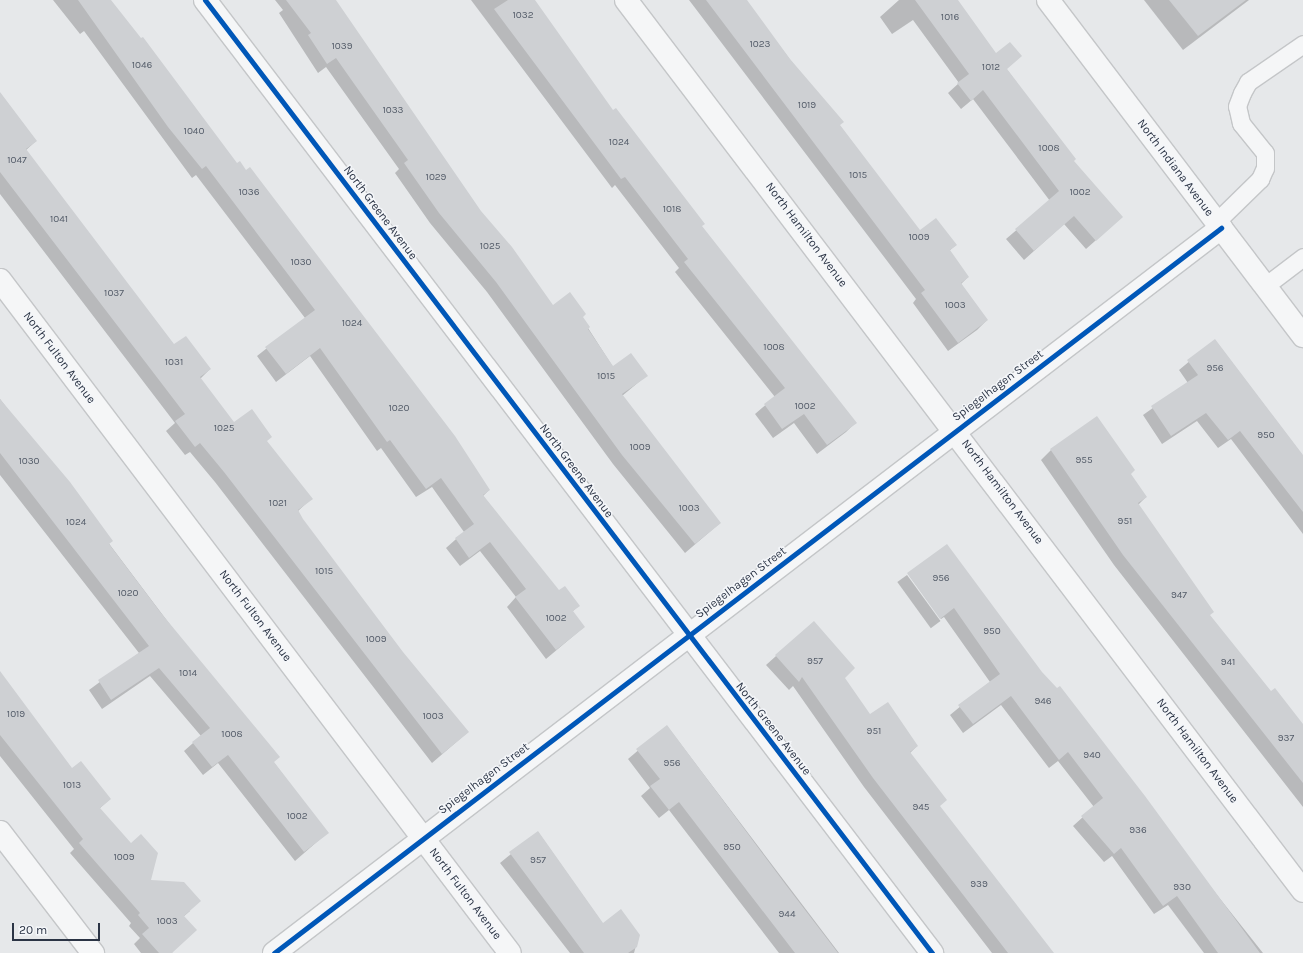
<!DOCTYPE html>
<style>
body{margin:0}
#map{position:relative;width:1303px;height:953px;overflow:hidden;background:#e6e8ea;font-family:Karla,sans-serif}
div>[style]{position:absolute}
.shadow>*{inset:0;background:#0003;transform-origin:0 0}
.building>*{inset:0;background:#ced0d3}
.roads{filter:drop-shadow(1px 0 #c4c6c8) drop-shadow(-1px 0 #c4c6c8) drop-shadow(0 1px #c4c6c8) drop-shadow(0 -1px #c4c6c8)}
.lane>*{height:17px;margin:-8.5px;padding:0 8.5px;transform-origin:8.5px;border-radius:8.5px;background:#f5f6f7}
.street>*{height:22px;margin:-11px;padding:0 11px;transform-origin:11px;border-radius:11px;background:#f5f6f7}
.cycleway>*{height:5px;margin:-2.5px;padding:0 2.5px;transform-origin:2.5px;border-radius:2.5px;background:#0057b8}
span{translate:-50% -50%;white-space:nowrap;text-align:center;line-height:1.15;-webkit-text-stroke:3px #f4f6f9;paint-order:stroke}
.number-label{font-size:10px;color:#545c69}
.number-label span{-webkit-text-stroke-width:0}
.street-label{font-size:12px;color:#2b3445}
.scale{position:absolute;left:12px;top:923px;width:88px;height:18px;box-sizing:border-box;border:2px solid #2b3445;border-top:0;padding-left:5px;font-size:12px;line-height:14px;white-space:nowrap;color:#2b3445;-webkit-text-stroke:3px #f4f6f9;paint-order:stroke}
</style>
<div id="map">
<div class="shadow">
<div style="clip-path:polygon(53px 0,110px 0,489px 490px,483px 496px,559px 592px,578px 606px,572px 612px,584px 627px,546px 659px,507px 607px,516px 597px,480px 551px,460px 566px,446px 548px,464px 532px,432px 487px,416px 497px,381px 448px,377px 451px,310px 356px,276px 382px,257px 356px,305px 318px,196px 175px,192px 178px,84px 31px,80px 34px)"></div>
<div style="clip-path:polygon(275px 0,334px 0,480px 211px,553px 306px,581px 317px,613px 367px,646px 376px,622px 396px,720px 523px,685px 553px,613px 464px,487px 292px,430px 223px,395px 173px,399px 169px,326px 67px,318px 73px,279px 13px,283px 10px)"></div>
<div style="clip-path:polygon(471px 0,532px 0,612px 112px,855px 423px,846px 432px,817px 454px,794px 423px,773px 438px,755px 414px,775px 397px,675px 272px,679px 268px,615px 185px,612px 188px)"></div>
<div style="clip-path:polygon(689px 0,745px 0,920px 232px,956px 245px,949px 251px,968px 277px,961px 284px,987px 320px,977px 330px,948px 351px,913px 303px,916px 299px)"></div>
<div style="clip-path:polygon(899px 0,957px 0,1073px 161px,1122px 217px,1086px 249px,1064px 224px,1024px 260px,1006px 239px,1050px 201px,973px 99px,961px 109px,948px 93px,959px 83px,913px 20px,892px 34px,880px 17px)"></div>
<div style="clip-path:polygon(1144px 0,1249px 0,1183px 50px)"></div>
<div style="clip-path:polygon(0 93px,36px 141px,25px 151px,174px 345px,210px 369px,200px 379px,233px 423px,266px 442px,311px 499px,298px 511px,302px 520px,402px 653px,468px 732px,432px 763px,215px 482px,190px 452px,185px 455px,166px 431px,175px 423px,0 194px)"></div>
<div style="clip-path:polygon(1215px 340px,1303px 456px,1303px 534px,1231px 439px,1218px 448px,1197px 421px,1162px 444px,1143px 415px,1188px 383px,1179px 370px)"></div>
<div style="clip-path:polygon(0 399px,327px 833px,295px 861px,218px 763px,203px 775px,184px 751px,201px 736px,150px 676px,102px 709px,89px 690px,139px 653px,0 475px)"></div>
<div style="clip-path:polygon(1051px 450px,1130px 474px,1146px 497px,1138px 505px,1209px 615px,1270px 693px,1303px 727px,1303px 807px,1114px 565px,1041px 460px)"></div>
<div style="clip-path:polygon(947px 546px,1041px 673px,1263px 953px,1204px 953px,1168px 905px,1154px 914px,1112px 856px,1104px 862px,1073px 826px,1094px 807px,1058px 761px,1049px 768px,1001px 705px,963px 733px,950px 715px,990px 682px,944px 617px,941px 619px,908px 574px)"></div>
<div style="left:907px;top:575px;width:57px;height:12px;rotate:54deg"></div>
<div style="clip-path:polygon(814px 622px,844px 678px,870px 716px,917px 746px,910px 753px,939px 807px,1051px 953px,992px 953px,864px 787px,793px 686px,789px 690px,766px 665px)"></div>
<div style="clip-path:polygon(0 674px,72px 769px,110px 799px,99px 809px,150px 881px,190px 911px,183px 917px,172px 953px,141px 953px,134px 944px,140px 938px,129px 926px,131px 923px,70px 853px,74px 849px,0 756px)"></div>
<div style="clip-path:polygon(667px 726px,839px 953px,779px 953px,669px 810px,659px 818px,641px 796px,650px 788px,628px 759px)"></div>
<div style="clip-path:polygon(538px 832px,603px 924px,639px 935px,634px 953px,570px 953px,500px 863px)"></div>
</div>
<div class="building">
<div style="clip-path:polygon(78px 0,111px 0,141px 38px,143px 37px,237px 163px,240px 161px,246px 170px,250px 167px,455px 436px,490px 490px,483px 495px,559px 590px,565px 586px,580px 606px,573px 611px,585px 627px,556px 650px,515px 597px,526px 589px,490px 542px,469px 558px,455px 538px,474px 524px,441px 478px,426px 489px,390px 440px,387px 442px,320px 348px,286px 374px,265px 347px,315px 310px,206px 166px,202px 169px,168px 127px)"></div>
<div style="clip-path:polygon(286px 0,336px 0,481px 211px,512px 247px,553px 305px,570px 292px,586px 314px,583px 317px,590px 327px,588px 329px,613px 366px,631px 353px,648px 376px,622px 394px,721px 523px,695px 544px,622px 455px,496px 282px,439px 213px,404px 163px,408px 160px,355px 85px,336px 58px,327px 64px,308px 35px,311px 33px)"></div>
<div style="clip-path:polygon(508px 0,535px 0,613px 110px,616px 108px,705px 224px,702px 226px,857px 423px,827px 445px,804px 414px,782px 429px,764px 404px,785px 388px,684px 262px,688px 259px,625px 177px,621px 179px,494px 9px)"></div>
<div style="clip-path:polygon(706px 0,747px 0,790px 59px,844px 122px,840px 125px,920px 230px,936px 218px,957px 245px,950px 250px,969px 277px,961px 283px,988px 320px,958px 343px,921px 293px,925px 290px)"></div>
<div style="clip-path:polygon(915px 0,958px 0,996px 53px,1010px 42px,1022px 56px,1007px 69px,1076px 159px,1074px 161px,1123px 217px,1096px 241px,1074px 216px,1034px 251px,1015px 229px,1059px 191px,983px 90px,971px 101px,957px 83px,969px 74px)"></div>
<div style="clip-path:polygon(1169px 0,1246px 0,1198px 36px)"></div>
<div style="clip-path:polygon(0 92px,37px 141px,26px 149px,174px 344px,186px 336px,211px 369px,200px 377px,234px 422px,252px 409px,272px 437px,267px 441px,313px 499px,298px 510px,303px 519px,403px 652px,469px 732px,442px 754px,224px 472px,200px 443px,195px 447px,175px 421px,185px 414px,0 172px)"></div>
<div style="clip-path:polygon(1215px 339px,1303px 455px,1303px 512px,1240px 431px,1228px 440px,1206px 413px,1171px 436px,1151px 406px,1198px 375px,1187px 360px)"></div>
<div style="clip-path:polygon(0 399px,70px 482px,113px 541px,109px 544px,161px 613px,280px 757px,274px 762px,329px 833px,304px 852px,228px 755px,212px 767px,192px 742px,210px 728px,159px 668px,111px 700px,98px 680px,149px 646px,0 453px)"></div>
<div style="clip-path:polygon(1097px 416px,1135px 470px,1131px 474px,1147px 497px,1138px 503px,1214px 612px,1210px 615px,1271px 691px,1275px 688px,1303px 724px,1303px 783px,1123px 555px,1050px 449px)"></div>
<div style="clip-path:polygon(947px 544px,1042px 672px,1057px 688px,1060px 686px,1145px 796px,1260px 953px,1218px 953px,1177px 896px,1163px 906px,1121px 848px,1114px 854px,1081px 816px,1103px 798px,1068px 752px,1059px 760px,1011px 696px,973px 724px,958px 705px,1000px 674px,954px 608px,940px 619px,907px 573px)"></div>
<div style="clip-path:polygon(814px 621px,855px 668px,845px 678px,870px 714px,888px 702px,918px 746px,910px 752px,947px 800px,940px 806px,1054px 953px,1008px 953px,873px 778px,802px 677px,799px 682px,775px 655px)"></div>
<div style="clip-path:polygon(0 671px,72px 768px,81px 761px,111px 799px,100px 808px,131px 843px,141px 834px,158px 853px,151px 880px,184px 882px,201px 901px,184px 916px,197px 930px,172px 953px,159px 953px,142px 934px,149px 928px,138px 915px,140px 913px,79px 843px,83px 839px,0 735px)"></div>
<div style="clip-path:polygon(667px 725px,786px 885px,838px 953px,795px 953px,679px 802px,669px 810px,650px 786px,660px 779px,636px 749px)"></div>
<div style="clip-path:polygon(538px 831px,603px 923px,621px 909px,640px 935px,637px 947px,628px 953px,584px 953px,509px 852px)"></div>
</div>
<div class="roads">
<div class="lane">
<div style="left:1216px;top:222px;width:62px;rotate:-44.3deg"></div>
<div style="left:1260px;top:179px;width:12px;rotate:-66deg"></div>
<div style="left:1265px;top:168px;width:15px;rotate:-90deg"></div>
<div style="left:1265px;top:153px;width:38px;rotate:-129deg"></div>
<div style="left:1241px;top:123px;width:17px;rotate:-103deg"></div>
<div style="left:1237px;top:106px;width:14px;rotate:-69deg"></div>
<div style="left:1242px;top:93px;width:13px;rotate:-61deg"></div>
<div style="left:1248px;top:82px;width:67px;rotate:-34.6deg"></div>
<div style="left:1265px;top:286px;width:48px;rotate:-37.3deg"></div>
</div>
<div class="street">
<div style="left:205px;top:0;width:1199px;rotate:52.66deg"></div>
<div style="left:626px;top:0;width:1119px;rotate:52.77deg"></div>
<div style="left:1048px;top:0;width:422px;rotate:52.8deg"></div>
<div style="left:0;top:280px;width:844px;rotate:52.85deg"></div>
<div style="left:0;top:832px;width:153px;rotate:52.5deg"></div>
<div style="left:274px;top:953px;width:1193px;rotate:-37.44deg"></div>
</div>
</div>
<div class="cycleway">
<div style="left:205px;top:0;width:1199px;rotate:52.66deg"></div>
<div style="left:274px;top:953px;width:1193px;rotate:-37.44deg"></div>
</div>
<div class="number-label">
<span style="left:523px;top:16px">1032</span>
<span style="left:950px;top:18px">1016</span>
<span style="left:760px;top:45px">1023</span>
<span style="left:342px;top:47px">1039</span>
<span style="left:142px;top:66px">1046</span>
<span style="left:991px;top:68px">1012</span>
<span style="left:807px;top:106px">1019</span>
<span style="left:393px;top:111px">1033</span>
<span style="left:194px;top:132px">1040</span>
<span style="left:619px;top:143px">1024</span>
<span style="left:1049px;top:149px">1008</span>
<span style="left:17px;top:161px">1047</span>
<span style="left:858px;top:176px">1015</span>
<span style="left:436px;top:178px">1029</span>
<span style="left:249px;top:193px">1036</span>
<span style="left:1080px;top:193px">1002</span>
<span style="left:672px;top:210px">1018</span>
<span style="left:59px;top:220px">1041</span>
<span style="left:919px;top:238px">1009</span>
<span style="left:490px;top:247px">1025</span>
<span style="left:301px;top:263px">1030</span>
<span style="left:114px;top:294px">1037</span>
<span style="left:955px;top:306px">1003</span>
<span style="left:352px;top:324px">1024</span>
<span style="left:774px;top:348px">1008</span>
<span style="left:174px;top:363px">1031</span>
<span style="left:1215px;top:369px">956</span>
<span style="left:606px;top:377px">1015</span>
<span style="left:805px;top:407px">1002</span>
<span style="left:399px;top:409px">1020</span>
<span style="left:224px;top:429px">1025</span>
<span style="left:1266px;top:436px">950</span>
<span style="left:640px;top:448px">1009</span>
<span style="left:1084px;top:461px">955</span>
<span style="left:29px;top:462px">1030</span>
<span style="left:278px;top:504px">1021</span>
<span style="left:689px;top:509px">1003</span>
<span style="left:1125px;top:522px">951</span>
<span style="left:76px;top:523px">1024</span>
<span style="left:324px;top:572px">1015</span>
<span style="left:941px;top:579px">956</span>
<span style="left:128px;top:594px">1020</span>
<span style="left:1179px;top:596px">947</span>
<span style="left:556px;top:619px">1002</span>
<span style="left:992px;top:632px">950</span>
<span style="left:376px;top:640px">1009</span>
<span style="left:815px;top:662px">957</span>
<span style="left:1228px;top:663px">941</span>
<span style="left:188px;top:674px">1014</span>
<span style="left:1043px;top:702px">946</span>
<span style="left:16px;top:715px">1019</span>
<span style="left:433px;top:717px">1003</span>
<span style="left:874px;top:732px">951</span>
<span style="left:232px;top:735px">1008</span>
<span style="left:1286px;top:739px">937</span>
<span style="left:1092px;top:756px">940</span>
<span style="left:672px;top:764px">956</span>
<span style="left:72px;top:786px">1013</span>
<span style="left:921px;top:808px">945</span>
<span style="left:297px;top:817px">1002</span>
<span style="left:1138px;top:831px">936</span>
<span style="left:732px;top:848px">950</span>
<span style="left:124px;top:858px">1009</span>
<span style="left:538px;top:861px">957</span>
<span style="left:979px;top:885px">939</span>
<span style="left:1182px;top:888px">930</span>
<span style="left:787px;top:915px">944</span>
<span style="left:167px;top:922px">1003</span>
</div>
<div class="street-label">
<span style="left:1175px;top:168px;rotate:53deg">North Indiana Avenue</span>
<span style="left:380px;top:213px;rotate:53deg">North Greene Avenue</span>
<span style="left:806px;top:235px;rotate:53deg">North Hamilton Avenue</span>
<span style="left:59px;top:358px;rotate:53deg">North Fulton Avenue</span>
<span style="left:998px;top:386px;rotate:-37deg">Spiegelhagen Street</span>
<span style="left:576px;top:471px;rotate:53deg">North Greene Avenue</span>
<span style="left:1002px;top:492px;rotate:53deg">North Hamilton Avenue</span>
<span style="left:741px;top:583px;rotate:-37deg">Spiegelhagen Street</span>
<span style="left:255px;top:616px;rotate:53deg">North Fulton Avenue</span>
<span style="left:773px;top:729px;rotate:52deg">North Greene Avenue</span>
<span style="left:1197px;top:751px;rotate:53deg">North Hamilton Avenue</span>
<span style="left:484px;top:779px;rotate:-37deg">Spiegelhagen Street</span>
<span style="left:465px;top:894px;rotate:53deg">North Fulton Avenue</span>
</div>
<div class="scale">20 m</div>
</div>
